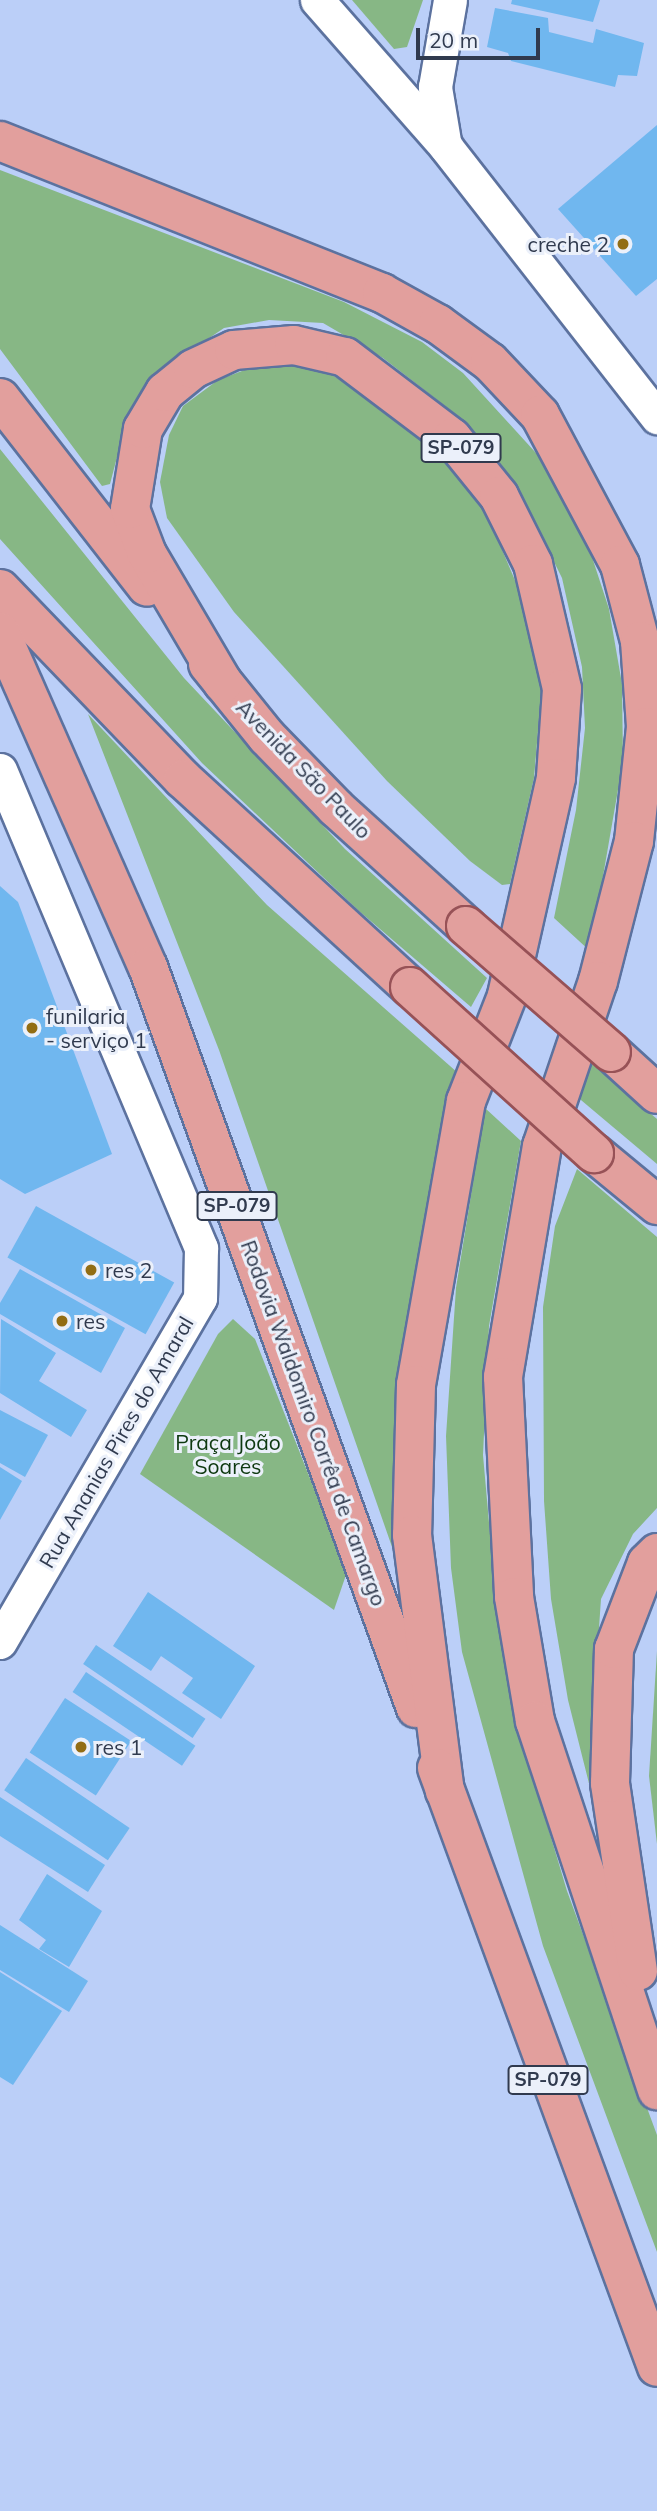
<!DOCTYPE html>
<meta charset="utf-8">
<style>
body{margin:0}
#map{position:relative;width:657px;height:2511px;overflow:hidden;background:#bbcff8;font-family:Mulish,sans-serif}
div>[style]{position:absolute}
.green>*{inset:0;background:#87b785}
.building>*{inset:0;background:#70b7ef;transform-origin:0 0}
.roads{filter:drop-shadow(2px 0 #5c729f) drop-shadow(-2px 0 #5c729f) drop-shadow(0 2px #5c729f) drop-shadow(0 -2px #5c729f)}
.minor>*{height:33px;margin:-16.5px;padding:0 16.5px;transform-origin:16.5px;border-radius:16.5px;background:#fff}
.primary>*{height:38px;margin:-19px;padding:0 19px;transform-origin:19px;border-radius:19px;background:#e29f9d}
.bridges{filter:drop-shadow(2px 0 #975257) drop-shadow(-2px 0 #975257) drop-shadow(0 2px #975257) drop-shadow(0 -2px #975257)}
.primary-bridge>*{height:38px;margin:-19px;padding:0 19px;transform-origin:19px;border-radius:19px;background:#e29f9d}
.dots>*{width:19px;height:19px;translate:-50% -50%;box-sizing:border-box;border:4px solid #ebf0fa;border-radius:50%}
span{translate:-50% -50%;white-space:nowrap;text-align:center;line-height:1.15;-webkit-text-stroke:6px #ebf0fa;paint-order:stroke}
.shield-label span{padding:2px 5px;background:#ebf0fa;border:2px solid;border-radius:5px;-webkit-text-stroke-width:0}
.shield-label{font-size:19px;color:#303a4e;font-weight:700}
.poi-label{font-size:21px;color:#303a4e}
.right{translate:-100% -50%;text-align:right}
.left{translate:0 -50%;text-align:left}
.street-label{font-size:21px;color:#303a4e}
.park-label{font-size:21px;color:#0e3910}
.scale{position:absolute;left:416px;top:28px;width:124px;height:32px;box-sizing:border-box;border:4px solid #303a4e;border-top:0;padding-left:9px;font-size:21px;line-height:24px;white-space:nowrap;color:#303a4e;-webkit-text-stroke:5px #ebf0fa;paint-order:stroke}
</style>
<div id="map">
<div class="green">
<div style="clip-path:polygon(352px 0,423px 0,407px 47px,394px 49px)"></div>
<div style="clip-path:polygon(0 170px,344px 302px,422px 342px,463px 373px,546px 464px,591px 554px,609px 609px,622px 684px,623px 761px,590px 951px,554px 918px,576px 810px,585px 728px,582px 667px,562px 578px,523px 499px,492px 452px,454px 413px,383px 358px,323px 323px,269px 320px,224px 328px,159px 372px,127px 419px,110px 484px,102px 486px,0 349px)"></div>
<div style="clip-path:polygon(266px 362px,314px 365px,355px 388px,442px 455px,484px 507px,522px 597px,543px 672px,534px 778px,510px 884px,502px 885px,470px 861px,387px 781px,234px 612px,167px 518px,160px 482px,169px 435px,183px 406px,218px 380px)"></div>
<div style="clip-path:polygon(0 449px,184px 678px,345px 849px,487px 978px,471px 1007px,359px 911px,202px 763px,0 539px)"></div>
<div style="clip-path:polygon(88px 714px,267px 905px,458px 1073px,407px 1590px,219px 1050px)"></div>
<div style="clip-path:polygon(584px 1057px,657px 1119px,657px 1164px,575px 1095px)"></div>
<div style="clip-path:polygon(485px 1108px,521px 1141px,489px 1326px,483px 1455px,498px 1624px,530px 1767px,567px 1891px,657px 2135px,657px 2252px,543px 1946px,462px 1652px,451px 1568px,446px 1436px,456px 1288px)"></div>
<div style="clip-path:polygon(577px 1169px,657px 1237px,657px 1508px,633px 1534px,601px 1599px,594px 1700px,605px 1847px,568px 1700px,551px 1599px,544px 1501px,543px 1307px,555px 1226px)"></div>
<div style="clip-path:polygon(233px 1319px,255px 1339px,347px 1572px,334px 1610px,140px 1474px,218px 1334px)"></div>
<div style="clip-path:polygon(657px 1651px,657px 1844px,649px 1776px)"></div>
</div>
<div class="building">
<div style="clip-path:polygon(512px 0,600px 0,593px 22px,511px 4px)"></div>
<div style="clip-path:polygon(495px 8px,548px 18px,549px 32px,593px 43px,596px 29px,644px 43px,637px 76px,618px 75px,615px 87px,511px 61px,508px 53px,487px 47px)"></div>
<div style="clip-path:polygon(657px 125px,657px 279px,636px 296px,558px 209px)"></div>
<div style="clip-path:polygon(0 886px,18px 902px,112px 1154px,25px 1194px,0 1179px)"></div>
<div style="left:36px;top:1206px;width:158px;height:59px;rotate:29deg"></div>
<div style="clip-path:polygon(20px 1269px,125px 1328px,101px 1373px,0 1314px,0 1303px)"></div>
<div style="clip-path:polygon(1px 1319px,56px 1353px,39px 1381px,87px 1410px,71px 1437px,0 1393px)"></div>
<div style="clip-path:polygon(0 1410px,48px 1435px,25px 1477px,0 1463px)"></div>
<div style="clip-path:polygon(0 1467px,22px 1481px,0 1520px)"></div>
<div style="clip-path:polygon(148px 1592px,255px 1666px,221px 1719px,182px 1693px,193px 1678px,161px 1656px,151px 1671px,113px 1646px)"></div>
<div style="left:96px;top:1645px;width:132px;height:23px;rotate:34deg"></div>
<div style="left:86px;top:1672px;width:132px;height:24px;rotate:34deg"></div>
<div style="left:65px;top:1698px;width:79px;height:65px;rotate:33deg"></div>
<div style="left:26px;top:1758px;width:125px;height:39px;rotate:34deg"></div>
<div style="clip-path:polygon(0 1797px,105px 1865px,88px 1892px,0 1836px)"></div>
<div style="clip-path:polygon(47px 1874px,102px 1911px,69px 1967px,39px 1949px,46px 1940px,19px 1920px)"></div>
<div style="clip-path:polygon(0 1925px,88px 1981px,69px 2012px,0 1970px)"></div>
<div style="clip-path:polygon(0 1972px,62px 2011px,13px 2085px,0 2077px)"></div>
</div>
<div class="roads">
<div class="minor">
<div style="left:317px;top:0;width:196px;rotate:48.7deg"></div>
<div style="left:446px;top:147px;width:343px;rotate:52deg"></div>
<div style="left:444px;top:141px;width:55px;rotate:-99.5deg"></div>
<div style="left:435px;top:87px;width:88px;rotate:-80.2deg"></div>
<div style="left:0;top:770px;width:519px;rotate:67.19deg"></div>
<div style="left:201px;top:1248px;width:50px;rotate:91.1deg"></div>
<div style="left:200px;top:1298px;width:398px;rotate:120.2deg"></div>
</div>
<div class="primary">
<div style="left:0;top:141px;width:411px;rotate:21.7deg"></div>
<div style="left:382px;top:293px;width:64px;rotate:29deg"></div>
<div style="left:438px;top:324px;width:64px;rotate:36.2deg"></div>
<div style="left:490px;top:362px;width:73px;rotate:46.7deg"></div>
<div style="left:540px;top:415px;width:170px;rotate:61.9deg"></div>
<div style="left:620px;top:565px;width:79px;rotate:75.3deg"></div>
<div style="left:640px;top:641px;width:86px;rotate:86deg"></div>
<div style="left:646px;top:727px;width:115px;rotate:96deg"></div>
<div style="left:634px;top:841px;width:145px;rotate:104.4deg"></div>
<div style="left:598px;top:981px;width:174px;rotate:108.7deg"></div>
<div style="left:542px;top:1146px;width:234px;rotate:99.6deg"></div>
<div style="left:503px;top:1377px;width:220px;rotate:87.1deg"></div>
<div style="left:514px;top:1597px;width:126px;rotate:80.4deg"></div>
<div style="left:535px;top:1721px;width:389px;rotate:71.7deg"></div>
<div style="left:0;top:398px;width:239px;rotate:52.1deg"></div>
<div style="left:0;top:589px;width:264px;rotate:46.1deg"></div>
<div style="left:183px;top:779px;width:308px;rotate:42.5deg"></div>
<div style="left:0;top:632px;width:366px;rotate:66.2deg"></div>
<div style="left:148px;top:967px;width:788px;rotate:70.12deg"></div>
<div style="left:208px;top:664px;width:94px;rotate:51.1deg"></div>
<div style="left:267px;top:737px;width:99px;rotate:45.8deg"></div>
<div style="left:336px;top:808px;width:176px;rotate:42.2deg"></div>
<div style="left:223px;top:683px;width:150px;rotate:-120.5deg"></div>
<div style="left:147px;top:554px;width:48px;rotate:-110.7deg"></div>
<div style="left:130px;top:509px;width:81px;rotate:-80.8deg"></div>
<div style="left:143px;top:429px;width:43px;rotate:-59.3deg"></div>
<div style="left:165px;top:392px;width:36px;rotate:-39deg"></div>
<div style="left:193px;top:369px;width:45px;rotate:-24.9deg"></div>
<div style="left:234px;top:350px;width:60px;rotate:-4.8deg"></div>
<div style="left:294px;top:345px;width:52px;rotate:13.2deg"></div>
<div style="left:345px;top:357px;width:134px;rotate:37.1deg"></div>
<div style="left:452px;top:438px;width:75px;rotate:51deg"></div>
<div style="left:499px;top:496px;width:76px;rotate:63.4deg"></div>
<div style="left:533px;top:564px;width:128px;rotate:76.9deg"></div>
<div style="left:562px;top:689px;width:89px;rotate:93.9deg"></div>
<div style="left:556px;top:778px;width:223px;rotate:102.7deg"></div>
<div style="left:507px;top:996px;width:113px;rotate:111.3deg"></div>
<div style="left:466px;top:1101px;width:288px;rotate:100deg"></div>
<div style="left:416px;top:1385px;width:150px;rotate:91.5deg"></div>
<div style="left:412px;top:1535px;width:258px;rotate:82.7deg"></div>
<div style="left:611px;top:1052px;width:62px;rotate:42.4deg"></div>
<div style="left:594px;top:1153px;width:82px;rotate:39.5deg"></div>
<div style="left:437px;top:1768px;width:638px;rotate:69.83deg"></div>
<div style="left:638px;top:1971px;width:190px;rotate:-98.5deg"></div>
<div style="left:610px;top:1783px;width:134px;rotate:-88.3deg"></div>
<div style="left:614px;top:1649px;width:92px;rotate:-69deg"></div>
<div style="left:647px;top:1563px;width:14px;rotate:-45deg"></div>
</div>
</div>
<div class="bridges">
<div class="primary-bridge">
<div style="left:466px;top:926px;width:192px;rotate:41deg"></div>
<div style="left:410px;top:987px;width:248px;rotate:42.1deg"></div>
</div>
</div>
<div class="dots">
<div style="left:623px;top:244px;background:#926d14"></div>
<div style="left:32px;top:1028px;background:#926d14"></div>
<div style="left:91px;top:1270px;background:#926d14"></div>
<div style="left:62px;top:1321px;background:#926d14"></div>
<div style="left:81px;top:1747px;background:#926d14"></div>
</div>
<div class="shield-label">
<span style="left:461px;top:448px">SP-079</span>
<span style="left:237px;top:1206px">SP-079</span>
<span style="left:548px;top:2080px">SP-079</span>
</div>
<div class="poi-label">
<span class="right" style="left:609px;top:244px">creche 2</span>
<span class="left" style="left:46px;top:1028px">funilaria<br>- serviço 1</span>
<span class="left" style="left:105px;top:1270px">res 2</span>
<span class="left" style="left:76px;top:1321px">res</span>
<span class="left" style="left:95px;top:1747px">res 1</span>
</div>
<div class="street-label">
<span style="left:304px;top:769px;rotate:46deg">Avenida São Paulo</span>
<span style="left:314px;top:1423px;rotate:70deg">Rodovia Waldomiro Corrêa de Camargo</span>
<span style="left:116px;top:1442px;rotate:-60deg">Rua Ananias Pires do Amaral</span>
</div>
<div class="park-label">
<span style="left:228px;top:1454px">Praça João<br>Soares</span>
</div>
<div class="scale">20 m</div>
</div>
